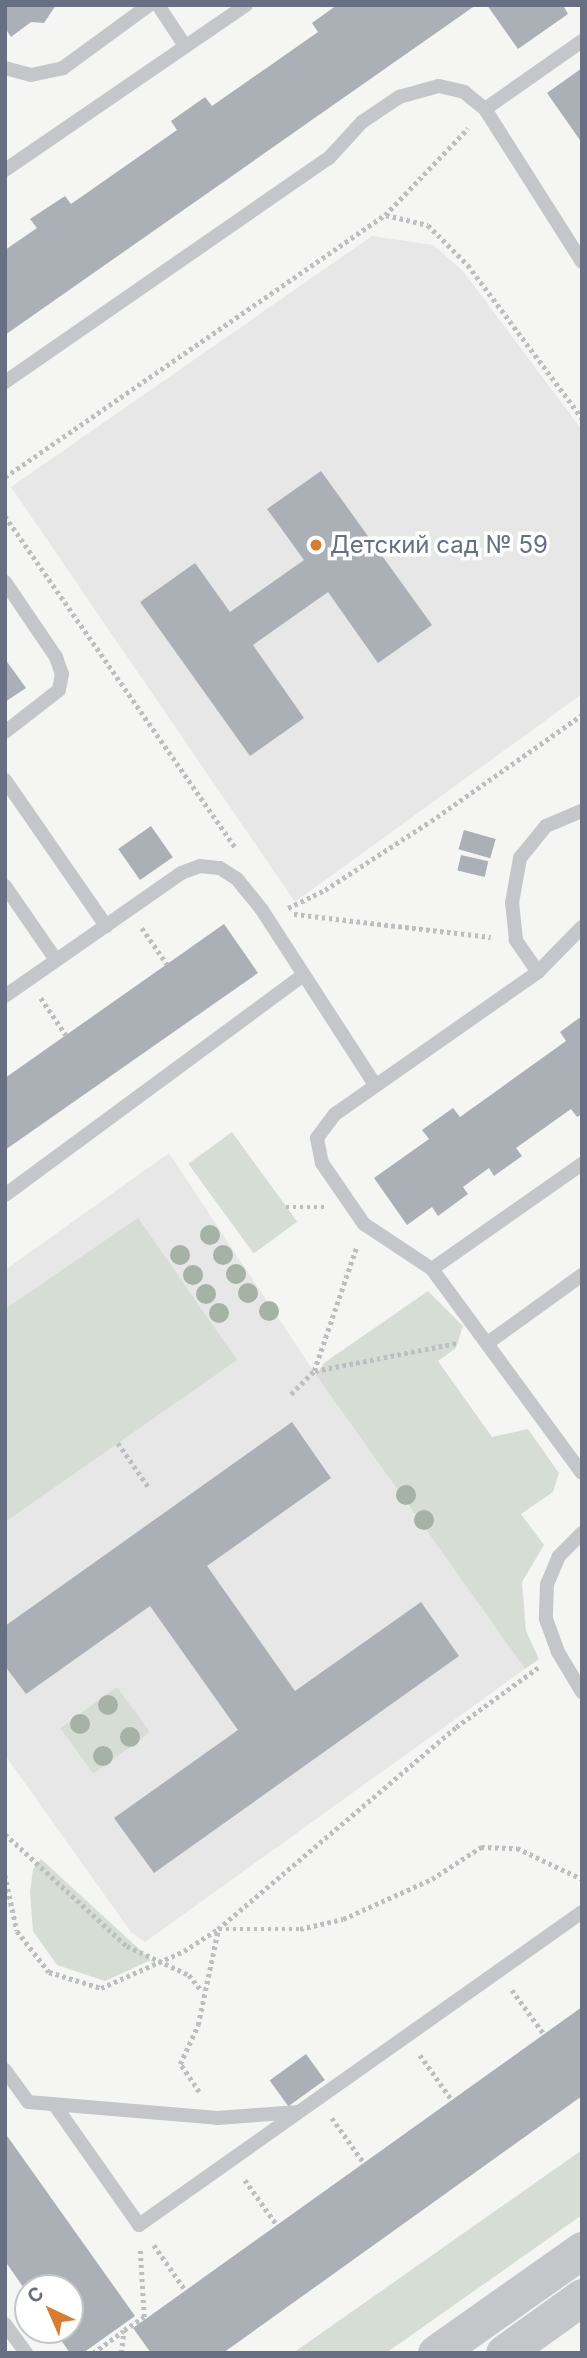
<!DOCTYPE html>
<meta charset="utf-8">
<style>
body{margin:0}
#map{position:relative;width:587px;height:2358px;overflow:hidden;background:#f5f6f3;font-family:Inter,sans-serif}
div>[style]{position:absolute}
.built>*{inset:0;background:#e6e7e6}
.green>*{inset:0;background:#d6ddd4;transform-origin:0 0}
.building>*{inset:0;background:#abb0b7;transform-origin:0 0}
.path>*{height:4.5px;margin-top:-2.25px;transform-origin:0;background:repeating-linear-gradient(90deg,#bdbec1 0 3.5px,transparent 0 7px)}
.service>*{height:14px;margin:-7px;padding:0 7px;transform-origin:7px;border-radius:7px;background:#c4c6ca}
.tertiary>*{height:37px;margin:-18.5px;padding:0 18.5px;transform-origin:18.5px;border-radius:18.5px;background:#c4c6ca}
.trees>*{width:20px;height:20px;margin:-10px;border-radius:50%;background:#a6b2a5}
.dots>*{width:19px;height:19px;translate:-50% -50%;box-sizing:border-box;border:4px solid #fff;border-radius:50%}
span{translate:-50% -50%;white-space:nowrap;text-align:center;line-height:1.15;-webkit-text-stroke:7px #fff;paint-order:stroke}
.poi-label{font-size:24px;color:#677082}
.left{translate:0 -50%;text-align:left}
.frame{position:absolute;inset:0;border:7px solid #677082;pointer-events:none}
.north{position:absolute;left:14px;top:2274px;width:70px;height:70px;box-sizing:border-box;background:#fff;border:2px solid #c2c6cd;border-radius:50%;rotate:316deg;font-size:19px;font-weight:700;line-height:28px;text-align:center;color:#677082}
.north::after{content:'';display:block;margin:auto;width:24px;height:32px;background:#d77d32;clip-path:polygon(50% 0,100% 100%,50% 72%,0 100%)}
</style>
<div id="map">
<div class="built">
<div style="clip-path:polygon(372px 236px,433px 245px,463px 271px,582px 430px,582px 694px,295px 902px,11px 487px)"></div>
<div style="clip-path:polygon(169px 1153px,316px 1375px,525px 1669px,145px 1942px,131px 1932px,5px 1755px,5px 1270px)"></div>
</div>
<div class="green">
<div style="left:232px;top:1132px;width:111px;height:54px;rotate:54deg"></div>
<div style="clip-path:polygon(138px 1218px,237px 1360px,5px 1522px,5px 1309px)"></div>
<div style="clip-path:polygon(428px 1291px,463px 1326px,456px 1348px,438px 1361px,492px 1437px,528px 1429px,559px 1473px,553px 1492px,521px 1514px,544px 1545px,522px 1582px,526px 1631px,539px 1659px,525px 1669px,316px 1375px,324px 1363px)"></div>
<div style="left:117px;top:1687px;width:56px;height:70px;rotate:54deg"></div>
<div style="clip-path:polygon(41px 1859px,151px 1960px,105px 1981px,57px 1965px,33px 1931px,30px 1892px,33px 1869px)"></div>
<div style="clip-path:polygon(582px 2150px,582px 2215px,386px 2353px,293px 2353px)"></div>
</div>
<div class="building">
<div style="clip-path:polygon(5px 5px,56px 5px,44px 23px,31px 22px,11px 37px,5px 28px)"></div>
<div style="clip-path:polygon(337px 5px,476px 5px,5px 335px,5px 250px,37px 228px,30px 219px,65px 196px,71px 204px,177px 130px,171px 121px,205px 97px,212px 106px,318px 32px,312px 23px)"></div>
<div style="clip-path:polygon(487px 5px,563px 5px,568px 14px,518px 49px)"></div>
<div style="clip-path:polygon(582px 68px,582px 143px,547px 93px)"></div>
<div style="clip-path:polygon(321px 471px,432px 625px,378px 663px,328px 592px,253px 645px,304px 718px,250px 756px,140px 602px,195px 563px,230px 612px,304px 560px,267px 509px)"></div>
<div style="clip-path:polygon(5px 659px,26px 688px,5px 702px)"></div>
<div style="left:151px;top:826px;width:38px;height:40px;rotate:55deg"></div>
<div style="left:464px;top:830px;width:33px;height:20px;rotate:16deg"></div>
<div style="left:461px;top:855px;width:28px;height:16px;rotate:13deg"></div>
<div style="clip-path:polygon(224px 924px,258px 973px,5px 1150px,5px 1078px)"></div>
<div style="clip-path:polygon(582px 1016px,582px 1114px,577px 1117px,571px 1109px,516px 1148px,522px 1156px,494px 1176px,489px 1168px,463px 1187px,468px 1194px,438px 1216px,432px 1207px,407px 1225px,374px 1178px,429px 1139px,422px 1130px,453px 1108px,460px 1117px,566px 1041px,560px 1032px)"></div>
<div style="clip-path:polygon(292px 1422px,331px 1478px,207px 1566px,295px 1691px,421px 1602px,459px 1656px,154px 1873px,114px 1818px,238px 1730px,150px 1606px,26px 1694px,5px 1666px,5px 1626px)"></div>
<div style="clip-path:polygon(582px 2007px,582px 2096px,223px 2353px,151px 2353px,133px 2328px)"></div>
<div style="left:306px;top:2054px;width:32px;height:45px;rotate:54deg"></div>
<div style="clip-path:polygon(5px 2133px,135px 2316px,83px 2353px,70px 2353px,54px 2330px,70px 2330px,70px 2288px,28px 2288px,28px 2294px,5px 2261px)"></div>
</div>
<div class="path">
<div style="left:386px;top:215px;width:43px;rotate:13.4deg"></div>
<div style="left:428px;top:225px;width:57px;rotate:45deg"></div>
<div style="left:468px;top:265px;width:191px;rotate:53.3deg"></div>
<div style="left:5px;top:477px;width:462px;rotate:-34.6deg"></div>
<div style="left:385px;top:215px;width:120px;rotate:-46.3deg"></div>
<div style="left:5px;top:516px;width:404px;rotate:55.2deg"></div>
<div style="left:288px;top:908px;width:41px;rotate:-25.9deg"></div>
<div style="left:325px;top:890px;width:126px;rotate:-33.1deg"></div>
<div style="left:431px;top:821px;width:184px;rotate:-35.1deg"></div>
<div style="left:294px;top:914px;width:198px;rotate:6.7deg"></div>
<div style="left:142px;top:928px;width:44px;rotate:55.2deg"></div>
<div style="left:41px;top:998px;width:45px;rotate:56deg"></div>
<div style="left:286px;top:1207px;width:38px"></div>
<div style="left:315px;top:1371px;width:145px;rotate:-11.2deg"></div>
<div style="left:291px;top:1394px;width:33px;rotate:-45deg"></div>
<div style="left:314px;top:1371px;width:130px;rotate:-71.1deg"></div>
<div style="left:118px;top:1443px;width:56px;rotate:55.2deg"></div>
<div style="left:5px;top:1834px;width:166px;rotate:42.6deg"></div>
<div style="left:127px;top:1946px;width:68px;rotate:25.1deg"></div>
<div style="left:189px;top:1975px;width:21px;rotate:51deg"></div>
<div style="left:5px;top:1875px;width:57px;rotate:77.9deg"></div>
<div style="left:17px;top:1931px;width:52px;rotate:52deg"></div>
<div style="left:49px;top:1972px;width:54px;rotate:17.1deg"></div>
<div style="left:101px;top:1988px;width:91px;rotate:-24deg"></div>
<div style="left:184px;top:1951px;width:40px;rotate:-32.9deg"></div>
<div style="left:218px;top:1929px;width:312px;rotate:-40.3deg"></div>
<div style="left:456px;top:1727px;width:102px;rotate:-35.9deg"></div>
<div style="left:219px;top:1929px;width:81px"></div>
<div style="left:300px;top:1929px;width:44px;rotate:-13.1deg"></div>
<div style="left:343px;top:1919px;width:98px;rotate:-24.2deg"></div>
<div style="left:432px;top:1879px;width:59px;rotate:-33.1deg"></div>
<div style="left:481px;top:1847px;width:36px;rotate:2deg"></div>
<div style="left:517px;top:1848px;width:72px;rotate:25.5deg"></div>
<div style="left:512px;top:1990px;width:54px;rotate:54deg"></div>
<div style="left:420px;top:2055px;width:55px;rotate:54.6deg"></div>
<div style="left:199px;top:2092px;width:34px;rotate:-124deg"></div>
<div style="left:180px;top:2064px;width:43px;rotate:-65.2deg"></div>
<div style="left:198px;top:2025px;width:97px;rotate:-78.1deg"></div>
<div style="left:332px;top:2118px;width:55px;rotate:54.6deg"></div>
<div style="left:245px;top:2180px;width:55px;rotate:54.6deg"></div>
<div style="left:154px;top:2245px;width:56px;rotate:55.2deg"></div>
<div style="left:93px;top:2353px;width:37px;rotate:-36deg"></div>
<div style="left:121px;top:2353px;width:23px;rotate:-83deg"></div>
<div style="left:124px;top:2330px;width:24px;rotate:-33deg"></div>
<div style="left:144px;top:2317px;width:68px;rotate:-93.4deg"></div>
</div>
<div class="service">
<div style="left:158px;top:5px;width:49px;rotate:56.6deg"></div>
<div style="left:5px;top:68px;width:27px;rotate:15deg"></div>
<div style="left:31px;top:75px;width:33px;rotate:-12deg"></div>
<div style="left:63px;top:68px;width:107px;rotate:-36.2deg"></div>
<div style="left:485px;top:109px;width:181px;rotate:57.6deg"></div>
<div style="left:5px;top:170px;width:292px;rotate:-34.4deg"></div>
<div style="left:5px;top:382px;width:394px;rotate:-34.7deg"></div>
<div style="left:329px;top:158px;width:49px;rotate:-47.5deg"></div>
<div style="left:362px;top:122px;width:45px;rotate:-34deg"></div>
<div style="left:399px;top:97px;width:41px;rotate:-15.4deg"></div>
<div style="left:439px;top:86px;width:26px;rotate:13deg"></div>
<div style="left:464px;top:92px;width:27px;rotate:39deg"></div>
<div style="left:485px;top:109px;width:118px;rotate:-35deg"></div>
<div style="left:5px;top:582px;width:91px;rotate:55.8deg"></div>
<div style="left:56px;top:657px;width:18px;rotate:71deg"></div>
<div style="left:62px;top:674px;width:16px;rotate:101deg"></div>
<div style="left:59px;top:690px;width:68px;rotate:142.1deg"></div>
<div style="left:5px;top:780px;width:178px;rotate:55.3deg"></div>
<div style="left:5px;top:886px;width:90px;rotate:55.4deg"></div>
<div style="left:582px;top:927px;width:63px;rotate:134.4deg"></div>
<div style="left:538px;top:972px;width:248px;rotate:145deg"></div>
<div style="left:335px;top:1114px;width:30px;rotate:127deg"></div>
<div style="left:317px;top:1138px;width:25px;rotate:79deg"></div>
<div style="left:322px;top:1163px;width:74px;rotate:55.5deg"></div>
<div style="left:364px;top:1224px;width:82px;rotate:33.5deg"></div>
<div style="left:432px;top:1269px;width:253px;rotate:53.7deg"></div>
<div style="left:538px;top:972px;width:39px;rotate:-125deg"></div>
<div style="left:516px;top:940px;width:37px;rotate:-96deg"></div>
<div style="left:512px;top:903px;width:46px;rotate:-79.9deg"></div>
<div style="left:520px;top:858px;width:41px;rotate:-50.9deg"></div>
<div style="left:546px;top:826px;width:39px;rotate:-23deg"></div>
<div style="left:5px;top:996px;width:215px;rotate:-34.9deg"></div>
<div style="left:181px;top:873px;width:20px;rotate:-20deg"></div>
<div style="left:200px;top:866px;width:20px;rotate:6deg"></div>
<div style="left:220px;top:868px;width:20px;rotate:33deg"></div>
<div style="left:237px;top:879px;width:40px;rotate:51deg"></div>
<div style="left:262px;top:910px;width:208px;rotate:57.1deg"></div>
<div style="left:5px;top:1195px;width:370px;rotate:-36.4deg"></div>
<div style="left:432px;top:1269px;width:183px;rotate:-35deg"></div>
<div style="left:489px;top:1342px;width:115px;rotate:-35.8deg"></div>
<div style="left:582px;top:1533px;width:33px;rotate:135deg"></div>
<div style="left:559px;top:1556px;width:30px;rotate:113deg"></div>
<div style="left:547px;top:1584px;width:35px;rotate:92deg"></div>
<div style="left:546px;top:1619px;width:35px;rotate:70deg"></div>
<div style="left:558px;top:1652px;width:47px;rotate:59deg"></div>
<div style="left:5px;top:2070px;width:39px;rotate:54deg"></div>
<div style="left:28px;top:2102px;width:190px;rotate:4.8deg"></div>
<div style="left:217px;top:2118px;width:81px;rotate:-4.2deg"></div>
<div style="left:54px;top:2104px;width:148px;rotate:54.9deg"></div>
<div style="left:139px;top:2225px;width:542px;rotate:-35.24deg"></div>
<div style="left:5px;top:2324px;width:36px;rotate:54deg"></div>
</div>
<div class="tertiary">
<div style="left:436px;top:2353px;width:179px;rotate:-35.2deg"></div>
<div style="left:504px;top:2353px;width:96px;rotate:-35.7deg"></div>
</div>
<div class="trees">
<div style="left:210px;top:1235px"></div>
<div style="left:180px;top:1255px"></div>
<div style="left:223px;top:1255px"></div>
<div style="left:236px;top:1274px"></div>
<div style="left:193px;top:1275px"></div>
<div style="left:248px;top:1293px"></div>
<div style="left:206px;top:1294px"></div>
<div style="left:269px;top:1311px"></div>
<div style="left:219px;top:1313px"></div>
<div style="left:406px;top:1495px"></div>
<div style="left:424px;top:1520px"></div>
<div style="left:108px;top:1705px"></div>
<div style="left:80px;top:1724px"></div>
<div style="left:130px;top:1737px"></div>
<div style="left:103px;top:1756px"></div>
</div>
<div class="dots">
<div style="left:316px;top:545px;background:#d77d32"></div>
</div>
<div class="poi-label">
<span class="left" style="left:330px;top:545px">Детский сад № 59</span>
</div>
<div class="frame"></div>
<div class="north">С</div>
</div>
